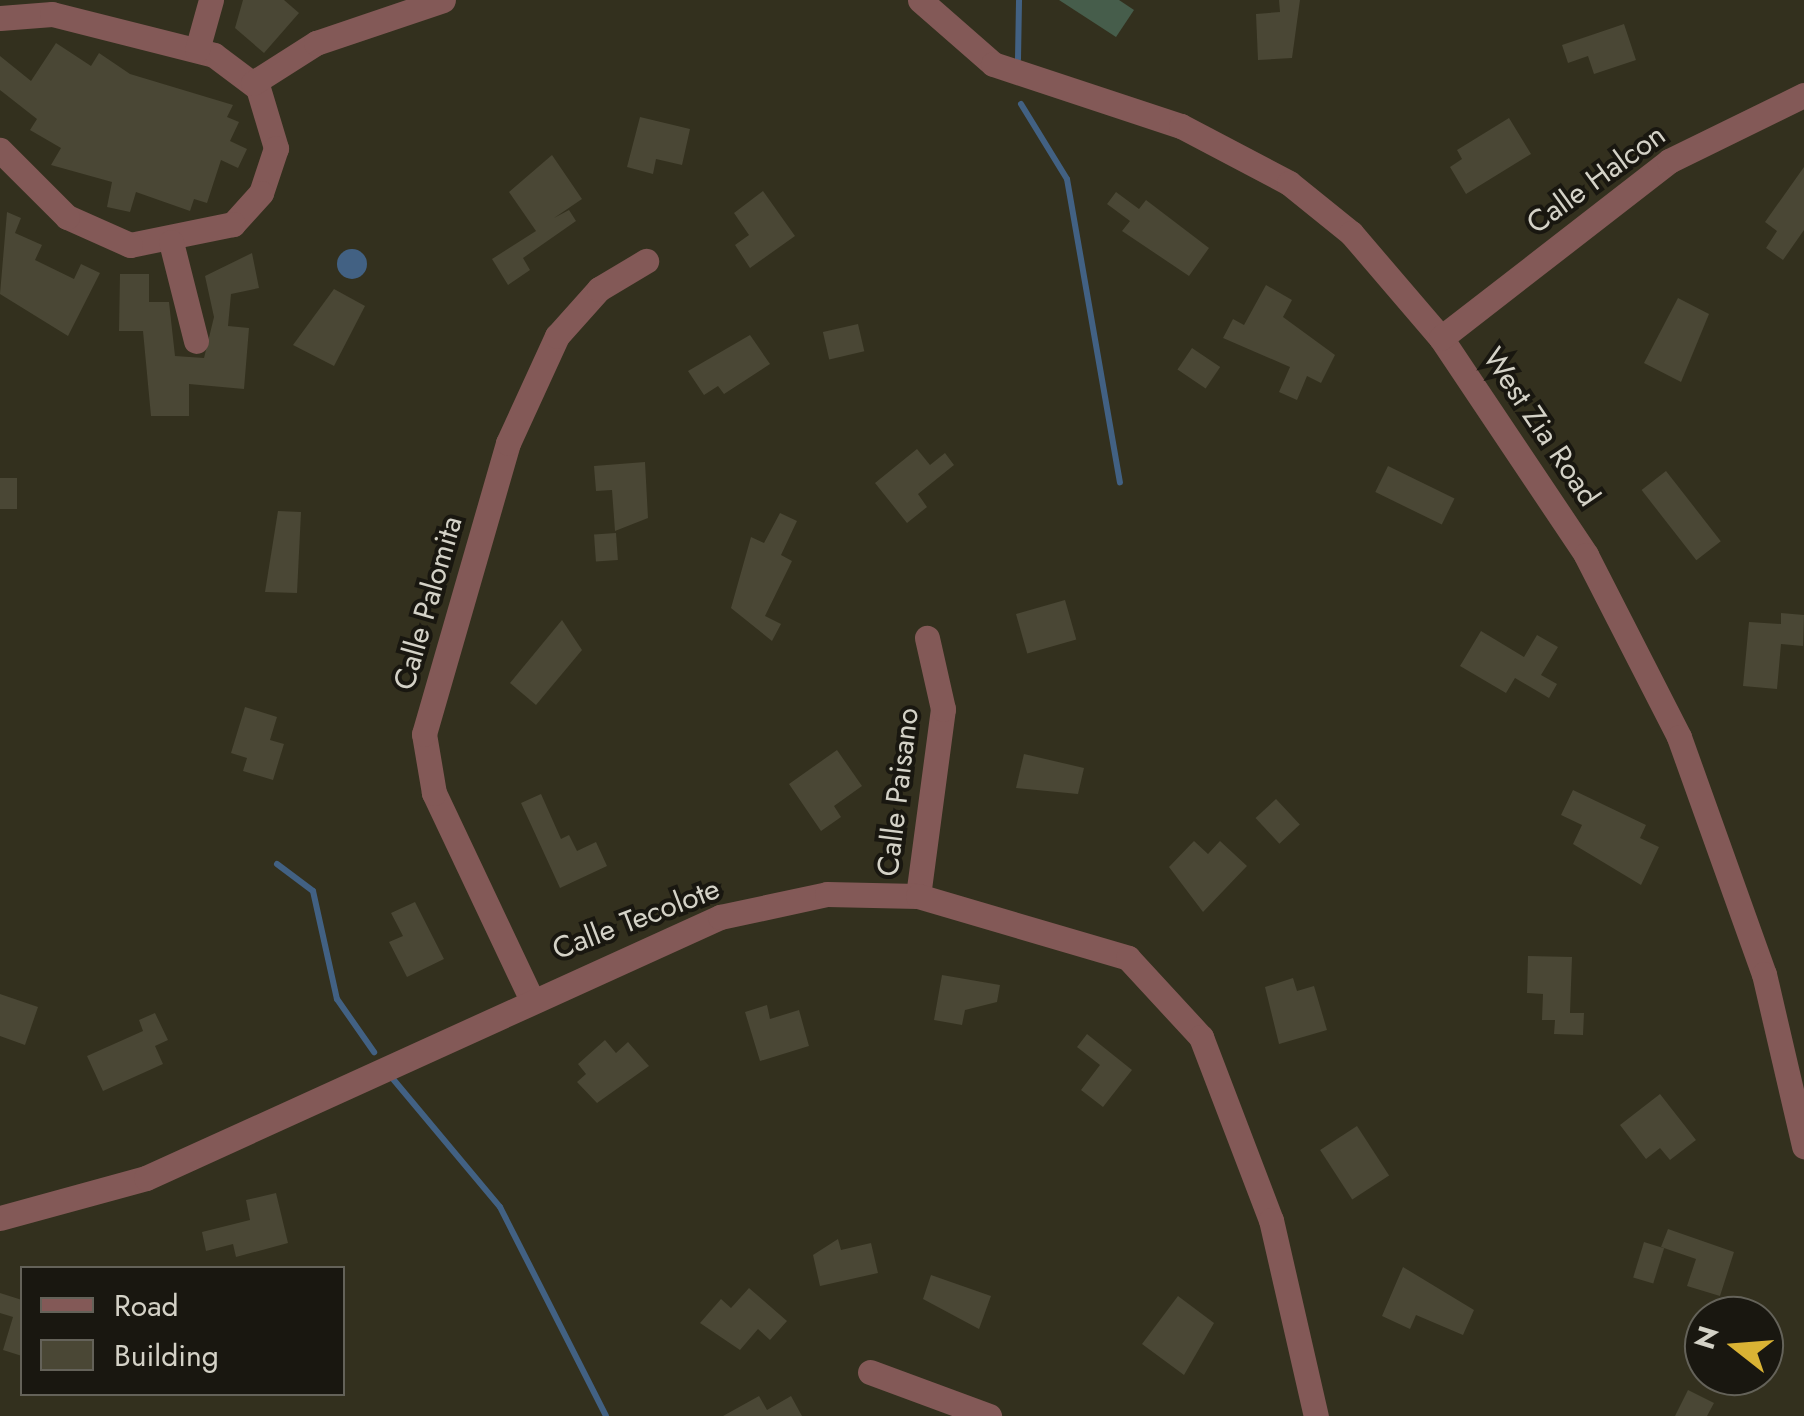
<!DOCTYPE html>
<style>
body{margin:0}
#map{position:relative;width:1804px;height:1416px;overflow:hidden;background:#33301e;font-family:Jost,sans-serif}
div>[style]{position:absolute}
.green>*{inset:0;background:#465d4b}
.water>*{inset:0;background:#426183}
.round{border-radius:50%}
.stream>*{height:6px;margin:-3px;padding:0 3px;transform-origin:3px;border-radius:3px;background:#426183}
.building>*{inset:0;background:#4a4735;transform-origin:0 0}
.minor>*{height:25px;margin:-12.5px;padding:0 12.5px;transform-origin:12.5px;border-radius:12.5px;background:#835957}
span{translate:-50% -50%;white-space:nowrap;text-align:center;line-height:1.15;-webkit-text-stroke:8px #191710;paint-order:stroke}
.street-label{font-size:30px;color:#d4d2c7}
.legend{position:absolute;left:20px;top:1266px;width:325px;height:130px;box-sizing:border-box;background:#191710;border:2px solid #646259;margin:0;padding:12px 18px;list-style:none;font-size:30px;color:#d4d2c7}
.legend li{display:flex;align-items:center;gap:20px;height:50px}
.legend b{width:50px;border:2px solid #646259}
.north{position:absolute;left:1684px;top:1296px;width:100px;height:100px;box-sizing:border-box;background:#191710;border:2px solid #646259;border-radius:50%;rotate:287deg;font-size:28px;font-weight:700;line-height:40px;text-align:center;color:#d4d2c7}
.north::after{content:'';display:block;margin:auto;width:35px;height:45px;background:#dab334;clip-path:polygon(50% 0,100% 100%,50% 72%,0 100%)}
</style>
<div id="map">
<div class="green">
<div style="clip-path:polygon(1059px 0,1119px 0,1134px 10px,1116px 37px)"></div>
</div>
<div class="water">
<div class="round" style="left:337px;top:249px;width:30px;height:30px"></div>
</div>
<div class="stream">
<div style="left:1018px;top:59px;width:59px;rotate:-89deg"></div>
<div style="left:1021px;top:104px;width:88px;rotate:58.5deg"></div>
<div style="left:1067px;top:179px;width:308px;rotate:80.1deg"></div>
<div style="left:277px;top:864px;width:45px;rotate:36.9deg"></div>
<div style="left:313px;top:891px;width:111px;rotate:77.5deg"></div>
<div style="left:337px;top:999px;width:65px;rotate:55.1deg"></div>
<div style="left:393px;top:1079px;width:167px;rotate:50.1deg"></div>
<div style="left:500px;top:1207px;width:234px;rotate:63.1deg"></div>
</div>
<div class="building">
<div style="clip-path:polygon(243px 0,284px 0,299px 13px,264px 53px,235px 28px)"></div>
<div style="clip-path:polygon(1279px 0,1300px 0,1292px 58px,1258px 60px,1256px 14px,1280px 12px)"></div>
<div style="clip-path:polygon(1624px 24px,1636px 60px,1594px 74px,1588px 56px,1568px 63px,1562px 45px)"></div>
<div style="clip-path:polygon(56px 43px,91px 66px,99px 53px,130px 74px,233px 105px,227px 117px,239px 122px,230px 141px,247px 149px,238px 168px,221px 160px,207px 203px,194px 199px,190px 211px,136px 192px,130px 212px,107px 207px,112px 182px,51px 165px,61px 148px,30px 130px,37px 119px,0 90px,0 56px,31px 81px)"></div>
<div style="clip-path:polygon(640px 117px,690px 129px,682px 165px,656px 159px,653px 174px,627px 167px)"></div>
<div style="clip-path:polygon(1509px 118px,1531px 154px,1466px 194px,1450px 167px,1462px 159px,1457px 150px)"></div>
<div style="clip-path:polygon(552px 155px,582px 199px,554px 218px,569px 210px,576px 221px,523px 258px,530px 270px,508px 285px,492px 259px,536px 231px,509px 192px)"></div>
<div style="clip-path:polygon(1804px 167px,1804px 230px,1783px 260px,1766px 248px,1777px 231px,1765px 222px)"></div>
<div style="clip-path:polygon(763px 191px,795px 236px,750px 268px,735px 245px,749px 235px,734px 213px)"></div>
<div style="clip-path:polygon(1116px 192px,1139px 209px,1146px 200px,1209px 248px,1189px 276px,1122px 231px,1130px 221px,1107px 204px)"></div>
<div style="clip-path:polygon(7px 212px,21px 218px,15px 233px,42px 245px,35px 260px,74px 279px,81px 264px,100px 273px,68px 336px,0 294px)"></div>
<div style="clip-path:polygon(252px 253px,259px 288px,231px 294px,228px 326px,249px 328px,244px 389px,189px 384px,189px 416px,151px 416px,143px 331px,119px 331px,120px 274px,149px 274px,149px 302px,169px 302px,175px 356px,204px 358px,214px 317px,205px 276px)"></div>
<div style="clip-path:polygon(1266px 285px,1292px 300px,1283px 317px,1335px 355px,1321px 383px,1307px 376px,1297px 400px,1279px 392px,1290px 367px,1223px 338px,1233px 319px,1244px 325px)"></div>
<div style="clip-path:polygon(334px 289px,365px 306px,334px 366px,293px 345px)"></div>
<div style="clip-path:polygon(1678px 298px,1709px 314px,1681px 382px,1644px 363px)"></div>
<div style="left:858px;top:324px;width:28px;height:36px;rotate:77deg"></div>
<div style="clip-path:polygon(750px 335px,770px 364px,724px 394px,718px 386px,704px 395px,688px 371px)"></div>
<div style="left:1192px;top:348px;width:34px;height:26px;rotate:34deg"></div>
<div style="clip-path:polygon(917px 449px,930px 465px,945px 453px,954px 465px,918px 494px,927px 507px,907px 523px,875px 483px)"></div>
<div style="clip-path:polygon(645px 462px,648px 518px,615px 531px,612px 490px,596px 491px,594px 466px)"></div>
<div style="left:1388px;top:466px;width:74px;height:29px;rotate:26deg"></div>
<div style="left:1666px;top:471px;width:89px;height:31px;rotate:52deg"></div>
<div style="left:0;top:478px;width:17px;height:31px"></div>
<div style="clip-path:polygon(278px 511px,301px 512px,297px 593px,265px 592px)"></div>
<div style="clip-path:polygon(780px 513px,797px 521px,781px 555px,792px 561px,765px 616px,781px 624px,772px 641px,731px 608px,751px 537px,764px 543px)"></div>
<div style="left:616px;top:533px;width:27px;height:22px;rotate:86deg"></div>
<div style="left:1065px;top:600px;width:41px;height:51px;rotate:74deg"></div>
<div style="clip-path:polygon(1781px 613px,1804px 615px,1803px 646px,1781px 644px,1777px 689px,1743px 686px,1749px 622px,1781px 624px)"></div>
<div style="clip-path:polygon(562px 620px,582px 650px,536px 705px,510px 683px)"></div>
<div style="clip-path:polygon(1481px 631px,1524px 657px,1537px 635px,1558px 647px,1541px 675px,1557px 684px,1549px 698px,1515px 678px,1506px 693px,1460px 666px)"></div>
<div style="clip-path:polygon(245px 707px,277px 717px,270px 740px,284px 744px,273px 780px,243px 771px,247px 758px,231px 753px)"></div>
<div style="clip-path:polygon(837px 750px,862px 786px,834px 806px,841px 817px,821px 831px,789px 784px)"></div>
<div style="clip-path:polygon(1024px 754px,1084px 768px,1078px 794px,1016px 788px)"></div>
<div style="clip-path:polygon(1573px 790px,1646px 825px,1640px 838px,1659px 847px,1641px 885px,1573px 844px,1582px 825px,1561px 815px)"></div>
<div style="clip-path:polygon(541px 794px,561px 839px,569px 835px,577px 851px,596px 842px,607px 866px,560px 888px,521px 803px)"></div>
<div style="left:1276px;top:799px;width:35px;height:28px;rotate:47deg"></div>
<div style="clip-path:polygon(1194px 841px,1208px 854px,1220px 841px,1247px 866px,1203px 912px,1169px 867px)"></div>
<div style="clip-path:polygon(415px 902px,444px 959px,407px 977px,389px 942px,403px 936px,391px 913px)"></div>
<div style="clip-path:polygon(1528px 956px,1572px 957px,1570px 1013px,1584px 1013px,1583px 1035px,1554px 1034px,1555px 1020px,1542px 1020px,1543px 994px,1527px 993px)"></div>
<div style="clip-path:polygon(942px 975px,1000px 985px,997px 1002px,965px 1010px,962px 1025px,934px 1020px)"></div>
<div style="clip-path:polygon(1293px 978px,1297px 991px,1314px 986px,1327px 1030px,1279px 1044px,1265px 987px)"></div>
<div style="clip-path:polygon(0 994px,38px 1007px,25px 1045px,0 1036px)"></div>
<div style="clip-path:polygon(767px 1005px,770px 1019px,799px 1010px,809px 1046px,760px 1061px,745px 1012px)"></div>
<div style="clip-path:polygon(155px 1013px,168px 1040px,155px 1046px,163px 1064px,103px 1091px,87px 1056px,143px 1031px,139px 1020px)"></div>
<div style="clip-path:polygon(1087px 1034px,1132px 1070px,1103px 1107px,1081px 1090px,1100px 1065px,1077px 1047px)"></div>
<div style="clip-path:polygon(605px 1040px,616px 1053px,628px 1042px,649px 1066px,597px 1103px,577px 1082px,586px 1074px,578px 1064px)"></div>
<div style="clip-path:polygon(1660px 1094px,1696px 1140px,1670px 1160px,1660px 1148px,1646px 1159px,1620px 1125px)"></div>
<div style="left:1357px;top:1126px;width:59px;height:44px;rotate:57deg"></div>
<div style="clip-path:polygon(276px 1193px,288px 1243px,236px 1257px,233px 1244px,206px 1251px,202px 1232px,250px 1220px,246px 1200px)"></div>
<div style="clip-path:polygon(1668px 1229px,1734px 1252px,1720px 1296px,1687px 1286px,1696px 1259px,1661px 1247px)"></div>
<div style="clip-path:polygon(838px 1239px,841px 1250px,871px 1243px,878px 1273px,820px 1286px,813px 1255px)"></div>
<div style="left:1644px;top:1242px;width:21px;height:37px;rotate:17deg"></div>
<div style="clip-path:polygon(1403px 1267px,1474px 1310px,1463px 1335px,1416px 1315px,1410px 1329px,1382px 1316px)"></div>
<div style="clip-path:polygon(931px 1275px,991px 1296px,979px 1329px,923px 1299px)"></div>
<div style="clip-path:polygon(749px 1288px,787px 1321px,770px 1340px,758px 1329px,740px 1350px,700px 1323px,721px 1299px,731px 1308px)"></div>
<div style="clip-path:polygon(0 1293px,22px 1300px,22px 1356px,3px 1350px,13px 1317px,0 1313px)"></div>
<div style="clip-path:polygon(1178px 1296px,1214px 1323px,1184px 1375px,1142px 1344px)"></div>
<div style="clip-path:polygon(1688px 1390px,1714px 1403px,1707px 1416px,1675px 1416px)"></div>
<div style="clip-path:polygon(759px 1396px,767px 1410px,791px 1396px,802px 1416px,723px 1416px)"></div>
</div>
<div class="minor">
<div style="left:920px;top:0;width:97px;rotate:41.2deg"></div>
<div style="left:993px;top:64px;width:198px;rotate:18.3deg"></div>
<div style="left:1181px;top:126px;width:122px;rotate:27.8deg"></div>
<div style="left:1289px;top:183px;width:80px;rotate:38.9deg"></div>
<div style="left:1351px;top:233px;width:138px;rotate:49.4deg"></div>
<div style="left:1441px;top:338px;width:261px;rotate:56.2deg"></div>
<div style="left:1586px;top:555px;width:204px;rotate:62.9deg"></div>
<div style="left:1679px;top:737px;width:252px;rotate:70.3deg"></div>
<div style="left:1764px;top:974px;width:177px;rotate:76.9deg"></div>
<div style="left:0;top:18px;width:52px;rotate:-4.4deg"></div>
<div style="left:52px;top:14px;width:167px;rotate:14.2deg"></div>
<div style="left:214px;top:55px;width:55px;rotate:36.9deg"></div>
<div style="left:258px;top:88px;width:63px;rotate:73.3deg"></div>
<div style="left:276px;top:148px;width:47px;rotate:108.4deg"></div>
<div style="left:261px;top:193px;width:42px;rotate:132.1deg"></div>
<div style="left:233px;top:224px;width:105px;rotate:168.5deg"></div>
<div style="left:130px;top:245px;width:69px;rotate:-156deg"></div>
<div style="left:67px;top:217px;width:95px;rotate:-135deg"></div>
<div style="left:197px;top:50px;width:52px;rotate:-74.4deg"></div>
<div style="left:253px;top:83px;width:75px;rotate:-32.4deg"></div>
<div style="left:316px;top:43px;width:134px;rotate:-18.7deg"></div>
<div style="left:171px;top:242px;width:102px;rotate:75.8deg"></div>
<div style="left:1441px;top:338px;width:289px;rotate:-37.8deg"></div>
<div style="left:1669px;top:161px;width:150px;rotate:-26.1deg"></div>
<div style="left:918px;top:896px;width:189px;rotate:-82.4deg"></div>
<div style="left:943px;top:709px;width:73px;rotate:-102.7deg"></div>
<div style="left:530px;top:996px;width:225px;rotate:-115.3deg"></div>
<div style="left:434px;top:793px;width:60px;rotate:-99.6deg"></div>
<div style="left:424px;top:734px;width:303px;rotate:-73.9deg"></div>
<div style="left:508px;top:443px;width:118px;rotate:-65.4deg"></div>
<div style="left:557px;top:336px;width:63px;rotate:-48.2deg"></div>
<div style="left:599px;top:289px;width:55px;rotate:-30.8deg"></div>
<div style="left:0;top:1218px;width:151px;rotate:-15.3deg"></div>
<div style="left:146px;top:1178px;width:631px;rotate:-24.45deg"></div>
<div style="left:720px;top:917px;width:109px;rotate:-12.1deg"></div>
<div style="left:827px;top:894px;width:91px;rotate:1.3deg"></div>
<div style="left:918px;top:896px;width:219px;rotate:16.4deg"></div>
<div style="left:1128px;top:958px;width:108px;rotate:47.3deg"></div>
<div style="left:1201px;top:1037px;width:196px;rotate:69.1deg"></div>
<div style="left:1271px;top:1220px;width:201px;rotate:77.1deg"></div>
<div style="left:870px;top:1372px;width:127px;rotate:20.3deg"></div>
</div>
<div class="street-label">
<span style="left:1596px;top:179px;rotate:-36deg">Calle Halcon</span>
<span style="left:1541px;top:427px;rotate:56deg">West Zia Road</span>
<span style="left:428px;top:603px;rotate:-74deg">Calle Palomita</span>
<span style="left:898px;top:792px;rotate:-83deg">Calle Paisano</span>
<span style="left:636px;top:919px;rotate:-21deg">Calle Tecolote</span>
</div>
<ul class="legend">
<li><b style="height:12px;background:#835957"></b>Road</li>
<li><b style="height:28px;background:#4a4735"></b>Building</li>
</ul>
<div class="north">N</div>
</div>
